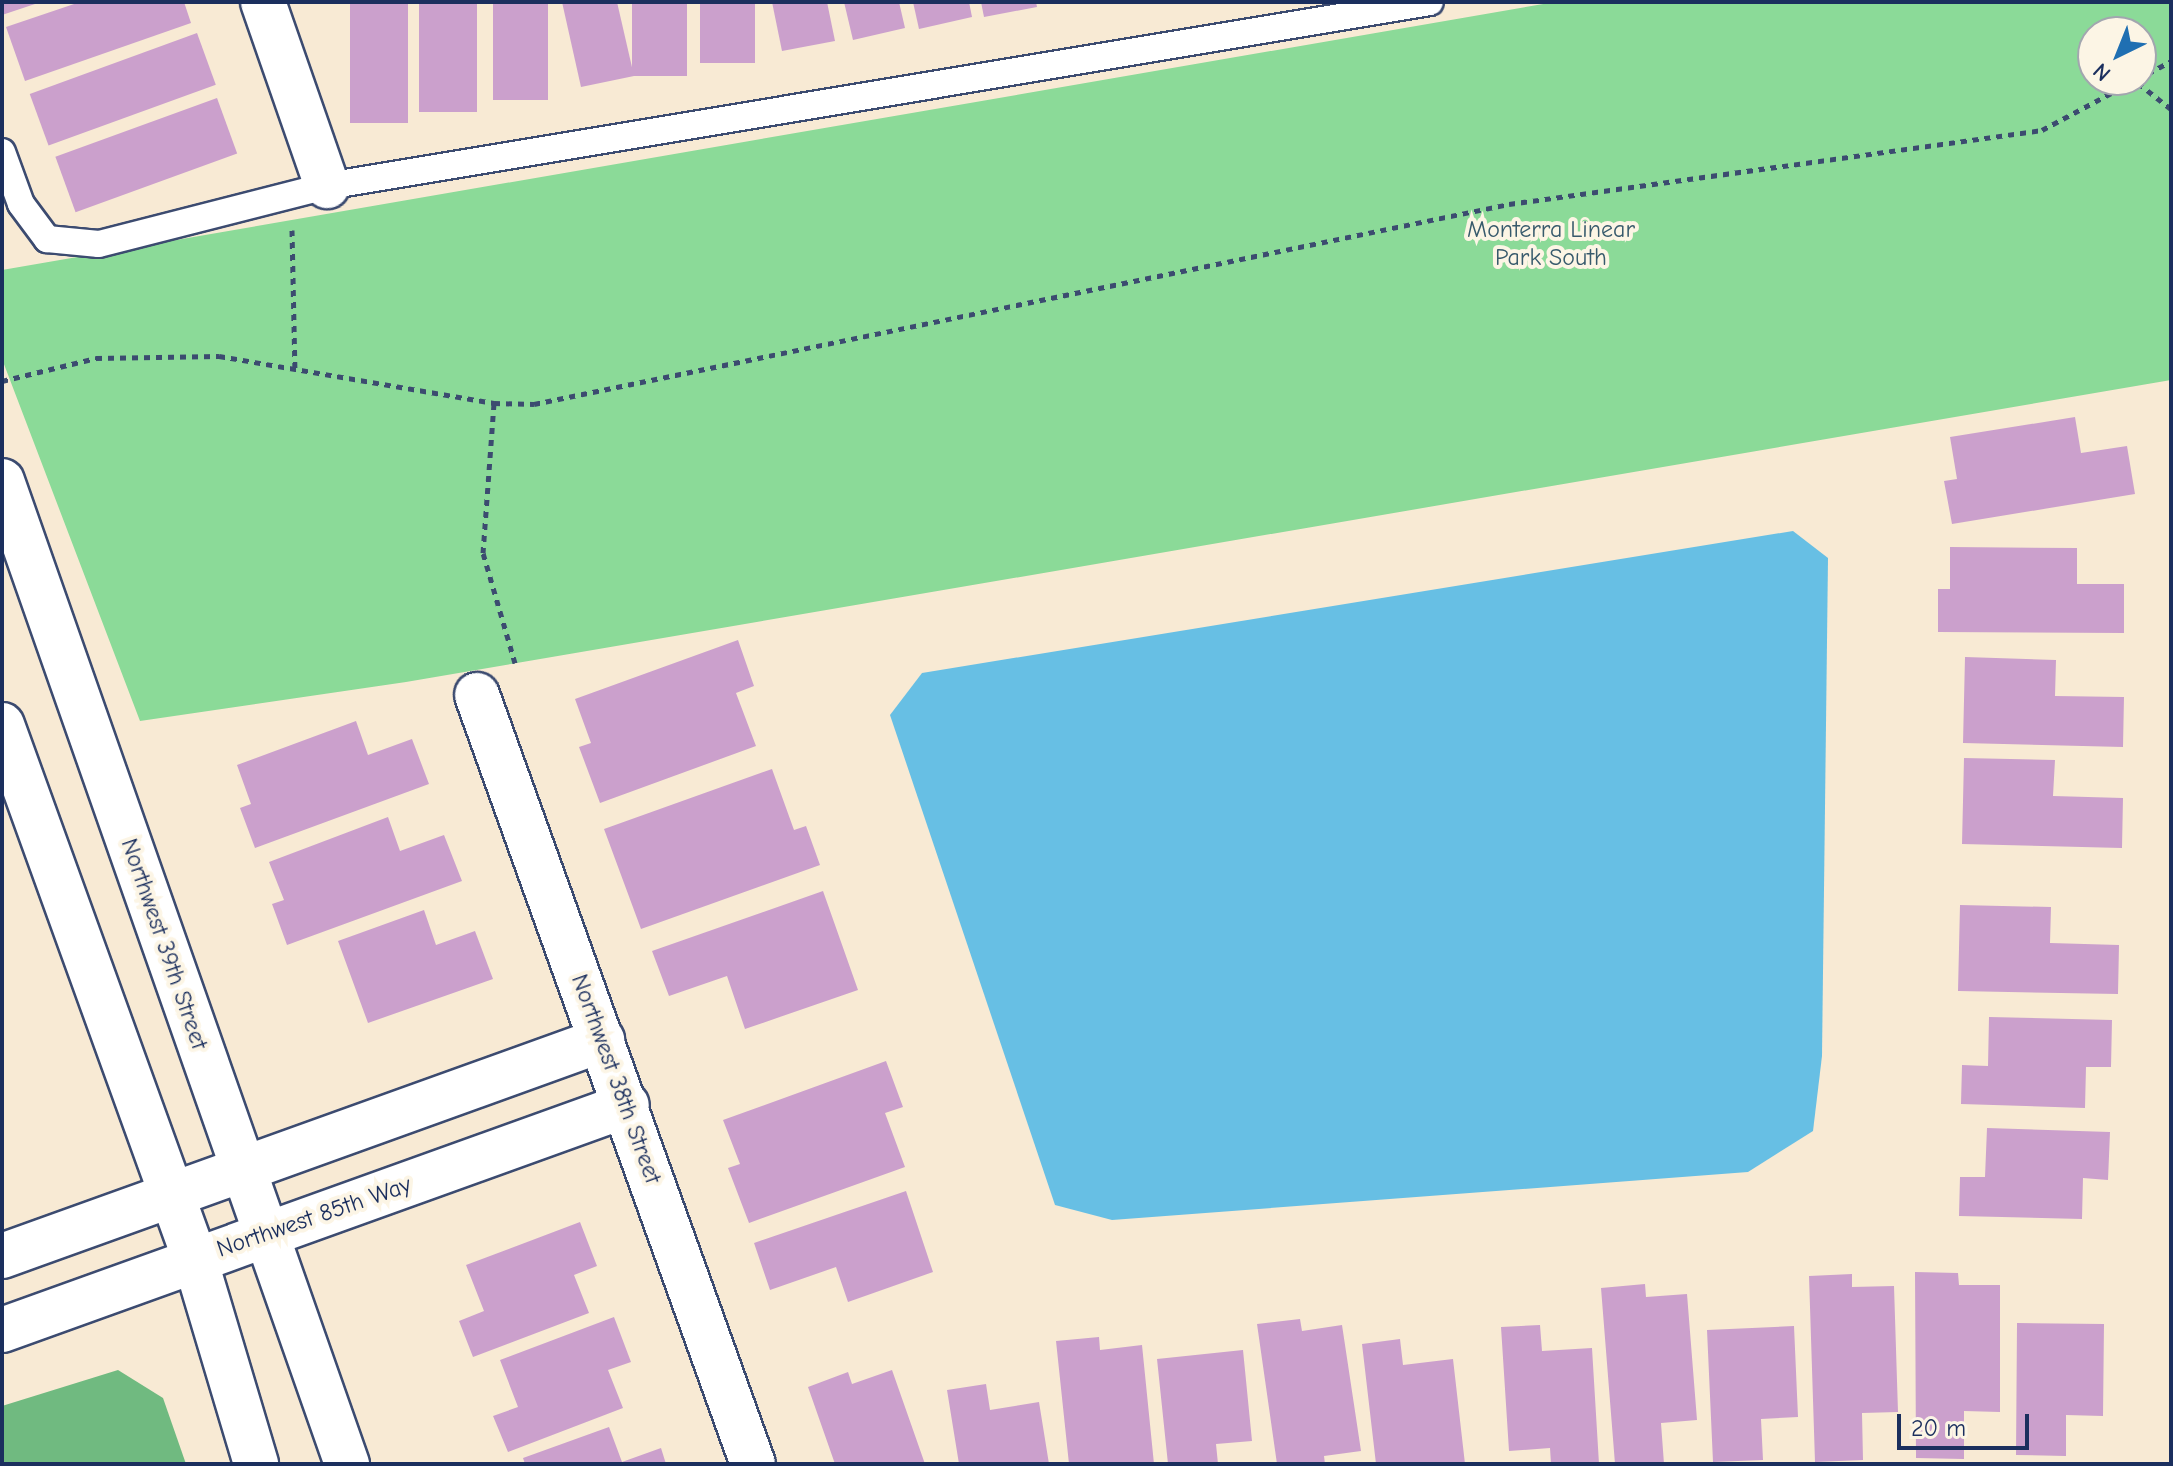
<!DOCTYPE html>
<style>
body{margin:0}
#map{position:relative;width:2173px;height:1466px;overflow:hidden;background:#f8ead4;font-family:"Comic Neue",sans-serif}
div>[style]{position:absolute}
.green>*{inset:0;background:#8bda98}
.forest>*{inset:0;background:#70ba80}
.water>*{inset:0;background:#67bfe4}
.building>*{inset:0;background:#cba0cc;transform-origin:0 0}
.path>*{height:5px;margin-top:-2.5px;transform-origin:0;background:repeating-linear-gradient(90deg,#3c4b70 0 6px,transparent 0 12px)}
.roads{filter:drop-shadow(2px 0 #3c4b70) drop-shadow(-2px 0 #3c4b70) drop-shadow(0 2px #3c4b70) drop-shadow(0 -2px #3c4b70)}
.lane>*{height:26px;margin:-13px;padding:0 13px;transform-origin:13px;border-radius:13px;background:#fff}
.street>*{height:44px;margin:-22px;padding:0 22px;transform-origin:22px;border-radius:22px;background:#fff}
span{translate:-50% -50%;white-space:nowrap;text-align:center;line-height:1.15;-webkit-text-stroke:8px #fcf5e5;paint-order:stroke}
.park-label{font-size:24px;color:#375a6c}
.street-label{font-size:24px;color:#1b2f5e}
.frame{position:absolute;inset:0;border:4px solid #1b2f5e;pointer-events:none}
.north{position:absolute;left:2077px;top:16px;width:80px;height:80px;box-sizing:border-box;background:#fcf5e5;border:2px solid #a2a6af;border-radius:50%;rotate:223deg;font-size:22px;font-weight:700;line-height:32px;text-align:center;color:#1b2f5e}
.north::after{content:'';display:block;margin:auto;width:28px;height:36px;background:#1f6fb2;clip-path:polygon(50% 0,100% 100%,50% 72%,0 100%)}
.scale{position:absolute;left:1897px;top:1414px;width:132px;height:36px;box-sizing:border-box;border:4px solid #1b2f5e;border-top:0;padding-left:10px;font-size:24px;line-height:28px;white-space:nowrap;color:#1b2f5e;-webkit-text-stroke:6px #fcf5e5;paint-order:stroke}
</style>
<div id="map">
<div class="green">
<div style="clip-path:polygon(evenodd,1555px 2px,2171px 2px,2171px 380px,406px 682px,140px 721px,2px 359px,2px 270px,1555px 2px,2093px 32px,2141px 32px,2141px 80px,2093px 80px,2093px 32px)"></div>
</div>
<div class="forest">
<div style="clip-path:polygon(118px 1370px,163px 1398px,186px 1464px,2px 1464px,2px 1406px)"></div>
</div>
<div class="water">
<div style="clip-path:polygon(1793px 531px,1828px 558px,1822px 1056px,1813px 1131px,1748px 1172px,1112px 1220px,1055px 1205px,890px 715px,922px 673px)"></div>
</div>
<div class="building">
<div style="clip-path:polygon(2px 2px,38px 2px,38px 3px,2px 15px)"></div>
<div style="clip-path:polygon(80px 2px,184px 2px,191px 23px,25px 81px,6px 27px)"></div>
<div style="left:350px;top:2px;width:58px;height:121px"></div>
<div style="left:419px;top:2px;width:58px;height:110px"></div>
<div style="left:493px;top:2px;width:55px;height:98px"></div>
<div style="clip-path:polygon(562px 2px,617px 2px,634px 76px,581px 87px)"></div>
<div style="left:632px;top:2px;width:55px;height:74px"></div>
<div style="left:700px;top:2px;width:55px;height:61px"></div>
<div style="clip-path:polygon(772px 2px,827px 2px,835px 41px,782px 51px)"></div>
<div style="clip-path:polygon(844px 2px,899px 2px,905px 28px,853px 40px)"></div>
<div style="clip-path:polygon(913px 2px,969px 2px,972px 17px,919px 29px)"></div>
<div style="clip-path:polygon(981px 2px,1036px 2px,1037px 7px,984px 17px)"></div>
<div style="left:197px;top:33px;width:55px;height:178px;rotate:70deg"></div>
<div style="left:217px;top:98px;width:59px;height:172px;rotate:70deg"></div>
<div style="clip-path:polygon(2075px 417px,2081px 453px,2127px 446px,2135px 494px,1952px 524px,1944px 481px,1957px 479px,1950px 437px)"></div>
<div style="clip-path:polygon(1950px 547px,2077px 548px,2077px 584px,2124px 584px,2124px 633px,1938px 632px,1938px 589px,1950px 589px)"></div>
<div style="clip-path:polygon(738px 640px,754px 686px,736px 693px,756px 746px,600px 803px,579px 747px,591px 743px,575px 699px)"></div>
<div style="clip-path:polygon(1965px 657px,2056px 660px,2055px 696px,2124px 697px,2123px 747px,1963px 743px)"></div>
<div style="clip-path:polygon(356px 721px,368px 755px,412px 739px,429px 784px,255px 848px,240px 808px,251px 804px,237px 765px)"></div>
<div style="clip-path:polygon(1964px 758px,2055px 760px,2053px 796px,2123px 798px,2122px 848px,1962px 844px)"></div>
<div style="clip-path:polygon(772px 769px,794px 830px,806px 826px,820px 865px,641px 929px,604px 829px)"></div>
<div style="clip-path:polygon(388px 817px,400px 851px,444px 835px,462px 881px,287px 945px,272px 904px,284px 900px,269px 862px)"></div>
<div style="clip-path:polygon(823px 891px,858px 990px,745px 1029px,727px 976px,669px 996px,652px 951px)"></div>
<div style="clip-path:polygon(1960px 905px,2051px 907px,2050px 943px,2119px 945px,2118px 994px,1958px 991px)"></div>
<div style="clip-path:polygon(424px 910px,436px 945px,475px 931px,493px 979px,368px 1023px,338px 941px)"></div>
<div style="clip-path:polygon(1989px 1017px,2112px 1020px,2111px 1067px,2086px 1067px,2085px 1108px,1961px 1104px,1962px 1065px,1988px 1066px)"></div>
<div style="clip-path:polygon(886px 1061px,903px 1107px,885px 1113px,905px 1167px,749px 1223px,728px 1168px,740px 1164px,723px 1120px)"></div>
<div style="clip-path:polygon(1987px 1128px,2110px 1132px,2108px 1180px,2083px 1178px,2082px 1219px,1959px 1216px,1960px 1177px,1985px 1177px)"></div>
<div style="clip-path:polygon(906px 1191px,933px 1272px,848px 1302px,836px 1267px,770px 1290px,754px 1243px)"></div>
<div style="clip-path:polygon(580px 1222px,597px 1266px,574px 1275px,589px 1313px,473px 1357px,459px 1321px,484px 1311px,466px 1265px)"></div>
<div style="clip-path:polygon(1915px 1272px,1958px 1273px,1959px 1285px,2000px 1285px,2000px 1412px,1964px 1411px,1964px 1459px,1916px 1458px)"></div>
<div style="clip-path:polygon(1852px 1274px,1852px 1287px,1894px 1286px,1898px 1412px,1862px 1413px,1863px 1460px,1815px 1462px,1809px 1276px)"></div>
<div style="clip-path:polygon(1645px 1284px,1646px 1297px,1687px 1294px,1697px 1420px,1661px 1423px,1664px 1464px,1615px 1464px,1601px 1288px)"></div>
<div style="clip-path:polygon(614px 1317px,631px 1362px,608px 1370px,623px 1408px,508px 1452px,493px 1416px,518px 1407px,500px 1360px)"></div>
<div style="clip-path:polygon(1300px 1319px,1302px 1331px,1342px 1325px,1361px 1451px,1324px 1456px,1325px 1464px,1277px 1464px,1257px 1324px)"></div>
<div style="clip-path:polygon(2017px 1323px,2104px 1324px,2103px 1416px,2066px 1415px,2066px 1456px,2016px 1455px)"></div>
<div style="clip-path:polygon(1540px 1325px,1542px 1351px,1592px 1348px,1599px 1464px,1551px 1464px,1550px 1448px,1509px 1451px,1501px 1327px)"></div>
<div style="clip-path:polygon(1794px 1326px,1798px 1417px,1761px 1419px,1763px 1460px,1713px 1462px,1707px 1330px)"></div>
<div style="clip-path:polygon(1099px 1337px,1100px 1350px,1142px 1345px,1154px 1464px,1069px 1464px,1056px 1341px)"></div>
<div style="clip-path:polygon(1400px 1339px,1403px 1365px,1453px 1359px,1465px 1464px,1376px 1464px,1362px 1344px)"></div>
<div style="clip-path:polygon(1243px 1350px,1252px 1441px,1216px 1444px,1218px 1464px,1168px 1464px,1157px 1359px)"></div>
<div style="clip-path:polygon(892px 1370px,925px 1464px,835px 1464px,808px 1387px,848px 1372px,852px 1384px)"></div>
<div style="clip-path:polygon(986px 1384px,990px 1410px,1039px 1402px,1049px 1464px,959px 1464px,947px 1390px)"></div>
<div style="clip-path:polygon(609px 1427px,622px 1462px,661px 1448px,666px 1464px,525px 1464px,523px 1458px)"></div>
</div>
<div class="path">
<div style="left:2138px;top:83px;width:42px;rotate:38.2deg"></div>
<div style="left:292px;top:230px;width:139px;rotate:88.8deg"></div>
<div style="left:2px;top:381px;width:97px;rotate:-13.7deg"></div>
<div style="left:96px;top:358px;width:123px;rotate:-0.9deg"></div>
<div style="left:219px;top:356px;width:279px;rotate:9.7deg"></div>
<div style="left:515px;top:663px;width:115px;rotate:-106.2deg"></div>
<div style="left:483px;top:553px;width:150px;rotate:-85.8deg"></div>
<div style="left:494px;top:403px;width:40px;rotate:1.4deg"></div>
<div style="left:534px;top:404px;width:995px;rotate:-11.59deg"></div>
<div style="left:1509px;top:204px;width:538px;rotate:-7.9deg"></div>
<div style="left:2042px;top:130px;width:146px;rotate:-28.1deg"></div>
</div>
<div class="roads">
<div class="lane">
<div style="left:2px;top:152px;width:55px;rotate:69.9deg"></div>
<div style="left:21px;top:204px;width:44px;rotate:53.4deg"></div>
<div style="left:47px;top:239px;width:52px;rotate:5.5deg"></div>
<div style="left:99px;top:244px;width:235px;rotate:-14.3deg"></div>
<div style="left:327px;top:186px;width:1118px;rotate:-9.47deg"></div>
</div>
<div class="street">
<div style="left:263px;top:2px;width:195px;rotate:70.8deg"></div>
<div style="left:2px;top:481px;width:1042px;rotate:70.66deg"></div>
<div style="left:477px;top:695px;width:817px;rotate:70.26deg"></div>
<div style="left:2px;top:725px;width:568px;rotate:70.13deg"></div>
<div style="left:195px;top:1259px;width:214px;rotate:73.4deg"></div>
<div style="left:2px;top:1256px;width:638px;rotate:-19.8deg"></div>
<div style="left:2px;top:1330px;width:664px;rotate:-19.8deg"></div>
</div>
</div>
<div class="park-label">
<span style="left:1551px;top:244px">Monterra Linear<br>Park South</span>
</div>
<div class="street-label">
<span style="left:164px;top:944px;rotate:71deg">Northwest 39th Street</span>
<span style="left:616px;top:1079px;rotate:70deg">Northwest 38th Street</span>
<span style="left:314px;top:1217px;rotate:-19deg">Northwest 85th Way</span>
</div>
<div class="frame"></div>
<div class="north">N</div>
<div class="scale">20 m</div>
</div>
